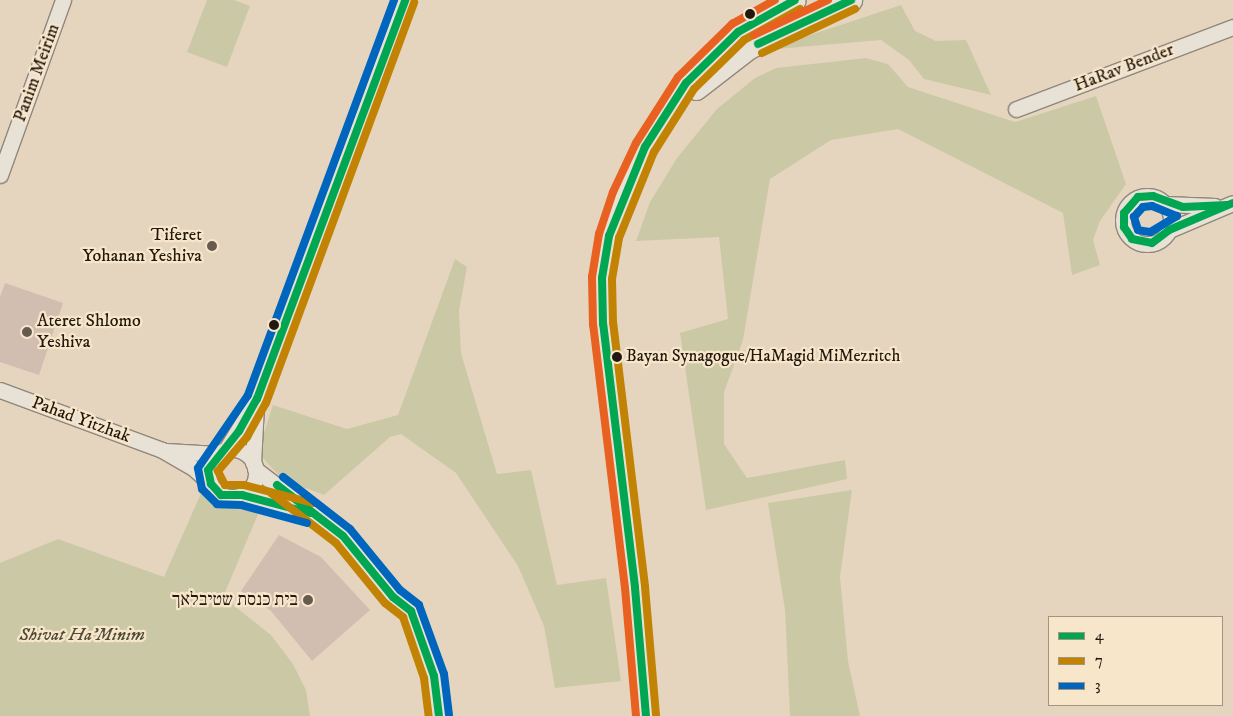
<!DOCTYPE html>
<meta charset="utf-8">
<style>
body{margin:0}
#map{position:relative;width:1233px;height:716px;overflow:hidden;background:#e5d5bf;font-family:"IM FELL DW Pica","Frank Ruhl Libre",serif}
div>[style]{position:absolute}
.green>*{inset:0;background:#cbc9a5}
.building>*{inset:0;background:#d2beb1}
.roads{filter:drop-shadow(1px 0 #91877a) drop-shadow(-1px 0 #91877a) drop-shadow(0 1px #91877a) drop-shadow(0 -1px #91877a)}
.street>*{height:15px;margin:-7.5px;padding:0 7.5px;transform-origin:7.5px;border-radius:7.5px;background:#e8e1d6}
.street>.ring{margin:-7.5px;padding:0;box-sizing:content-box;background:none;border:15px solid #e8e1d6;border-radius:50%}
.secondary>*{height:21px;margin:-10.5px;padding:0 10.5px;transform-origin:10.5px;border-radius:10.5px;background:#e8e1d6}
.bus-1>*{height:8px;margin:-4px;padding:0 4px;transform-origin:4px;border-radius:4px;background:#00a651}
.bus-2>*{height:8px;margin:-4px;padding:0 4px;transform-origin:4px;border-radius:4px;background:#c28304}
.bus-3>*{height:8px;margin:-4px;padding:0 4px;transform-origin:4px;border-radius:4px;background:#0065bd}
.bus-4>*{height:8px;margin:-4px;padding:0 4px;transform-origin:4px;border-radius:4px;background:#e86121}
.dots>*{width:14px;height:14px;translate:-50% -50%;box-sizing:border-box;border:2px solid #f8e6cb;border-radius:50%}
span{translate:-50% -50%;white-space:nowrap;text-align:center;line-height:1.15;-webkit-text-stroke:4.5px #f8e6cb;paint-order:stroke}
.bus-label{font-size:17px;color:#21190f}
.left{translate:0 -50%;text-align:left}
.street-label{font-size:18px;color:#21190f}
.poi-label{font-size:18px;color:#21190f}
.right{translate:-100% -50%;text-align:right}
.park-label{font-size:18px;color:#4d4b36;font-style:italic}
.legend{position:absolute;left:1048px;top:616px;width:175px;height:90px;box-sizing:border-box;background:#f8e6cb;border:1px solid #a29480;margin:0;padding:6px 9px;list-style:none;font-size:15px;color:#21190f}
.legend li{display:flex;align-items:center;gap:10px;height:25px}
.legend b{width:25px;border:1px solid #a29480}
</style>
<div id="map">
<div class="green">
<div style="clip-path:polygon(207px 0,234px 0,250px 6px,227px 67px,187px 52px)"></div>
<div style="clip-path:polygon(901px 5px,915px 31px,936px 41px,966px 40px,991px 95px,924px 79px,909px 60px,881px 40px,765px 50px)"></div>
<div style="clip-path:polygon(866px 58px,888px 64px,908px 87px,1015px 122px,1096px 96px,1126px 184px,1100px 221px,1093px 240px,1100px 265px,1072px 275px,1063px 213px,898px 129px,831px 140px,770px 179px,743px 340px,724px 392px,724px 444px,747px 478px,845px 460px,847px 479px,706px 510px,680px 333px,728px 319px,719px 237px,636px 241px,650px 202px,677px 158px,717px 109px,755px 78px,776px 68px)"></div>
<div style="clip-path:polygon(455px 259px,467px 267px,459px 311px,461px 353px,497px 474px,531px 470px,557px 585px,606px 578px,621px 681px,555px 688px,544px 626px,518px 566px,456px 473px,401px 434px,390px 437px,324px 495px,282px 479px,263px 458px,262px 439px,273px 405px,347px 429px,398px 415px)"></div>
<div style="clip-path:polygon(852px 490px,840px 577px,848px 661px,860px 716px,790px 716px,785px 610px,768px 503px)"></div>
<div style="clip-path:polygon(202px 491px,221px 507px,259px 512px,223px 597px,271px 635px,293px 664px,306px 690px,310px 716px,0 716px,0 563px,58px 539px,164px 577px)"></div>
</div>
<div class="building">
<div style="clip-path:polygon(5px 283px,63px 303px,39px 375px,0 362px,0 297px)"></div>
<div style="clip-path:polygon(279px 535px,321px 557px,370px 610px,312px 661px,271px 611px,241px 591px)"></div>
</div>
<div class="roads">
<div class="street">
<div style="left:1016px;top:109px;width:232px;rotate:-20.7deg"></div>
<div style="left:0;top:175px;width:186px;rotate:-70.2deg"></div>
<div class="ring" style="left:1123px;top:196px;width:33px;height:33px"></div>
<div style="left:1165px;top:204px;width:50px;rotate:2.3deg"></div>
<div style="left:1169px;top:230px;width:69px;rotate:-22.9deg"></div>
<div style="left:0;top:390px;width:173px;rotate:20.3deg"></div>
<div style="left:162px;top:450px;width:34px;rotate:30deg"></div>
<div style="left:192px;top:467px;width:25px;rotate:42deg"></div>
<div class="ring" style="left:208px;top:449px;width:33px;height:33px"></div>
<div style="left:166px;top:451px;width:52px;rotate:3.3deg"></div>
<div style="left:225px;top:451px;width:61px;rotate:-58.4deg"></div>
<div style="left:257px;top:399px;width:426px;rotate:-69.6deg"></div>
<div style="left:253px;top:463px;width:57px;rotate:-87deg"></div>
<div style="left:255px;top:469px;width:111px;rotate:37.3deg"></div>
<div style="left:343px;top:536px;width:79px;rotate:50.7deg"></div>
<div style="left:393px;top:597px;width:23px;rotate:38deg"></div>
<div style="left:411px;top:611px;width:69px;rotate:70.5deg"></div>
<div style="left:434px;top:676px;width:40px;rotate:82.9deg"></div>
<div style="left:242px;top:495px;width:69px;rotate:15deg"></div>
</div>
<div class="secondary">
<div style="left:696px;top:89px;width:67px;rotate:-37.7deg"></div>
<div style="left:749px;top:48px;width:113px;rotate:-25.2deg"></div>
<div style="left:646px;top:716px;width:129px;rotate:-94.9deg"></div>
<div style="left:635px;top:587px;width:265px;rotate:-96.9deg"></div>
<div style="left:603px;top:324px;width:46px;rotate:-91.2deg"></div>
<div style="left:602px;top:278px;width:43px;rotate:-80.5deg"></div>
<div style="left:609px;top:236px;width:42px;rotate:-72deg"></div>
<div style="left:622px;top:196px;width:54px;rotate:-64.9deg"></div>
<div style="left:645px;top:147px;width:76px;rotate:-57.4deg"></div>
<div style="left:686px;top:83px;width:73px;rotate:-44.4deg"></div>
<div style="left:738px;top:32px;width:65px;rotate:-29.3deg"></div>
</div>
</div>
<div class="bus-1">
<div style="left:758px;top:44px;width:103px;rotate:-25.3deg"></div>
<div style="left:1227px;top:205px;width:44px;rotate:177.4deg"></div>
<div style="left:1183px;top:207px;width:32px;rotate:-160deg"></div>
<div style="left:1153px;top:196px;width:15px;rotate:176deg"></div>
<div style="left:1138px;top:197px;width:21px;rotate:131deg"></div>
<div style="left:1124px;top:213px;width:14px;rotate:90deg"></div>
<div style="left:1124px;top:227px;width:14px;rotate:56deg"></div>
<div style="left:1132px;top:239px;width:20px;rotate:11deg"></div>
<div style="left:1152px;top:243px;width:21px;rotate:-37deg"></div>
<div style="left:1169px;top:230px;width:69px;rotate:-22.9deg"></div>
<div style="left:277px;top:485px;width:83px;rotate:37.7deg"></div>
<div style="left:343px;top:536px;width:79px;rotate:50.7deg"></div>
<div style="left:393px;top:597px;width:23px;rotate:38deg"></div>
<div style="left:411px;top:611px;width:69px;rotate:70.5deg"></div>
<div style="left:434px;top:676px;width:40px;rotate:82.9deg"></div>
<div style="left:310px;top:513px;width:70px;rotate:-165.2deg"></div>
<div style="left:242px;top:495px;width:21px;rotate:180deg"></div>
<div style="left:221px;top:495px;width:15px;rotate:-132deg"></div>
<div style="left:211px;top:484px;width:14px;rotate:-102deg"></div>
<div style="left:208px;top:470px;width:50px;rotate:-51.5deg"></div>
<div style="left:239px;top:431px;width:37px;rotate:-61deg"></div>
<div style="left:257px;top:399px;width:426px;rotate:-69.6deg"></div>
<div style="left:646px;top:716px;width:129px;rotate:-94.9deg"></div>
<div style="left:635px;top:587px;width:265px;rotate:-96.9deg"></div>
<div style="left:603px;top:324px;width:46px;rotate:-91.2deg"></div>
<div style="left:602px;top:278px;width:43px;rotate:-80.5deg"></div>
<div style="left:609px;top:236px;width:96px;rotate:-68deg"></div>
<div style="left:645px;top:147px;width:76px;rotate:-57.4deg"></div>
<div style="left:686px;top:83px;width:73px;rotate:-44.4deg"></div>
<div style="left:738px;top:32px;width:65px;rotate:-29.3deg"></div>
</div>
<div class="bus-2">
<div style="left:762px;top:53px;width:103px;rotate:-25.3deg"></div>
<div style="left:271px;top:493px;width:82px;rotate:37.6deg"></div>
<div style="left:336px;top:543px;width:77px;rotate:50.8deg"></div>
<div style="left:385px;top:603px;width:23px;rotate:38deg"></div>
<div style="left:403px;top:617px;width:65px;rotate:71deg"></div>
<div style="left:424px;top:678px;width:38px;rotate:83deg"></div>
<div style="left:313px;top:503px;width:71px;rotate:-165.4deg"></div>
<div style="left:244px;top:485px;width:19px;rotate:180deg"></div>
<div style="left:225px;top:485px;width:16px;rotate:-117deg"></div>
<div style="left:218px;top:471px;width:45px;rotate:-49.5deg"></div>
<div style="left:247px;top:437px;width:39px;rotate:-61deg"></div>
<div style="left:266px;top:403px;width:427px;rotate:-69.7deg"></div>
<div style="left:656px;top:715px;width:129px;rotate:-94.9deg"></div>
<div style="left:645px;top:586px;width:265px;rotate:-96.9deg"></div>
<div style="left:613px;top:323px;width:44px;rotate:-91.3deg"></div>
<div style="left:612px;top:279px;width:42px;rotate:-80.3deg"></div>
<div style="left:619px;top:238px;width:93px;rotate:-67.9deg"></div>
<div style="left:654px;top:152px;width:75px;rotate:-57.6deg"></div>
<div style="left:694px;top:89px;width:70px;rotate:-44.4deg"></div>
<div style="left:744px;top:40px;width:64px;rotate:-29deg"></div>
</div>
<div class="bus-3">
<div style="left:1152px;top:206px;width:27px;rotate:22deg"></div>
<div style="left:1177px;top:216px;width:31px;rotate:149deg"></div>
<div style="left:1150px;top:232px;width:12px;rotate:-171deg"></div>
<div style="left:1138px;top:230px;width:14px;rotate:-107deg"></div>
<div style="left:1134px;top:217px;width:13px;rotate:-48deg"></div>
<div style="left:1143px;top:207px;width:9px;rotate:-6deg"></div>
<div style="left:283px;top:477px;width:85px;rotate:37.8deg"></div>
<div style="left:350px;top:529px;width:79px;rotate:50.7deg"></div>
<div style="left:400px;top:590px;width:24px;rotate:38deg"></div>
<div style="left:419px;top:605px;width:73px;rotate:70.1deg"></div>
<div style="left:444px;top:674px;width:41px;rotate:83deg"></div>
<div style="left:307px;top:523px;width:68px;rotate:-164.7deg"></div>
<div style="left:241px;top:505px;width:24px;rotate:-178deg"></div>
<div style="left:217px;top:504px;width:21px;rotate:-135deg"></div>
<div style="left:202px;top:489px;width:21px;rotate:-101deg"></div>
<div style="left:198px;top:468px;width:88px;rotate:-55.6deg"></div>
<div style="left:248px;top:395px;width:421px;rotate:-69.7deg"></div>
</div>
<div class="bus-4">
<div style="left:754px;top:35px;width:82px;rotate:-25.3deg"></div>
<div style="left:636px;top:716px;width:128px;rotate:-94.9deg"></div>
<div style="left:625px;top:588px;width:265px;rotate:-96.9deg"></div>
<div style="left:593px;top:325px;width:48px;rotate:-91.2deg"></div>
<div style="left:592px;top:277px;width:44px;rotate:-80.8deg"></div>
<div style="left:599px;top:234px;width:44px;rotate:-71.6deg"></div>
<div style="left:613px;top:192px;width:54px;rotate:-64.9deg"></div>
<div style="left:636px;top:143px;width:78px;rotate:-57.5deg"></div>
<div style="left:678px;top:77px;width:76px;rotate:-44.5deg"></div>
<div style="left:732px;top:24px;width:49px;rotate:-29.2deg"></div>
</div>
<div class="dots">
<div style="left:750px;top:14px;background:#21190f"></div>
<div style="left:212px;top:246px;background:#665b4d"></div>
<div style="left:274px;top:325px;background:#21190f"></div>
<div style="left:27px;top:332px;background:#665b4d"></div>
<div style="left:617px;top:357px;background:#21190f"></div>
<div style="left:308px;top:600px;background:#665b4d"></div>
</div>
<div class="bus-label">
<span class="left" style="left:626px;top:357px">Bayan Synagogue/HaMagid MiMezritch</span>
</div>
<div class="street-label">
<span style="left:1124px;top:68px;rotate:-21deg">HaRav Bender</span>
<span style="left:37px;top:73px;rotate:-70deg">Panim Meirim</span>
<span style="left:81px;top:420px;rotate:20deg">Pahad Yitzhak</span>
</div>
<div class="poi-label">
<span class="right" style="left:202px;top:246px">Tiferet<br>Yohanan Yeshiva</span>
<span class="left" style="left:37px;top:332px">Ateret Shlomo<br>Yeshiva</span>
<span class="right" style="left:298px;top:600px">בית כנסת שטיבלאך</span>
</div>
<div class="park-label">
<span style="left:82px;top:635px">Shivat Ha'Minim</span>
</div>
<ul class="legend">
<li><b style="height:6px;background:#00a651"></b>4</li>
<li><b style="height:6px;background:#c28304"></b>7</li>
<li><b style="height:6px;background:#0065bd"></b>3</li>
</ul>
</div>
